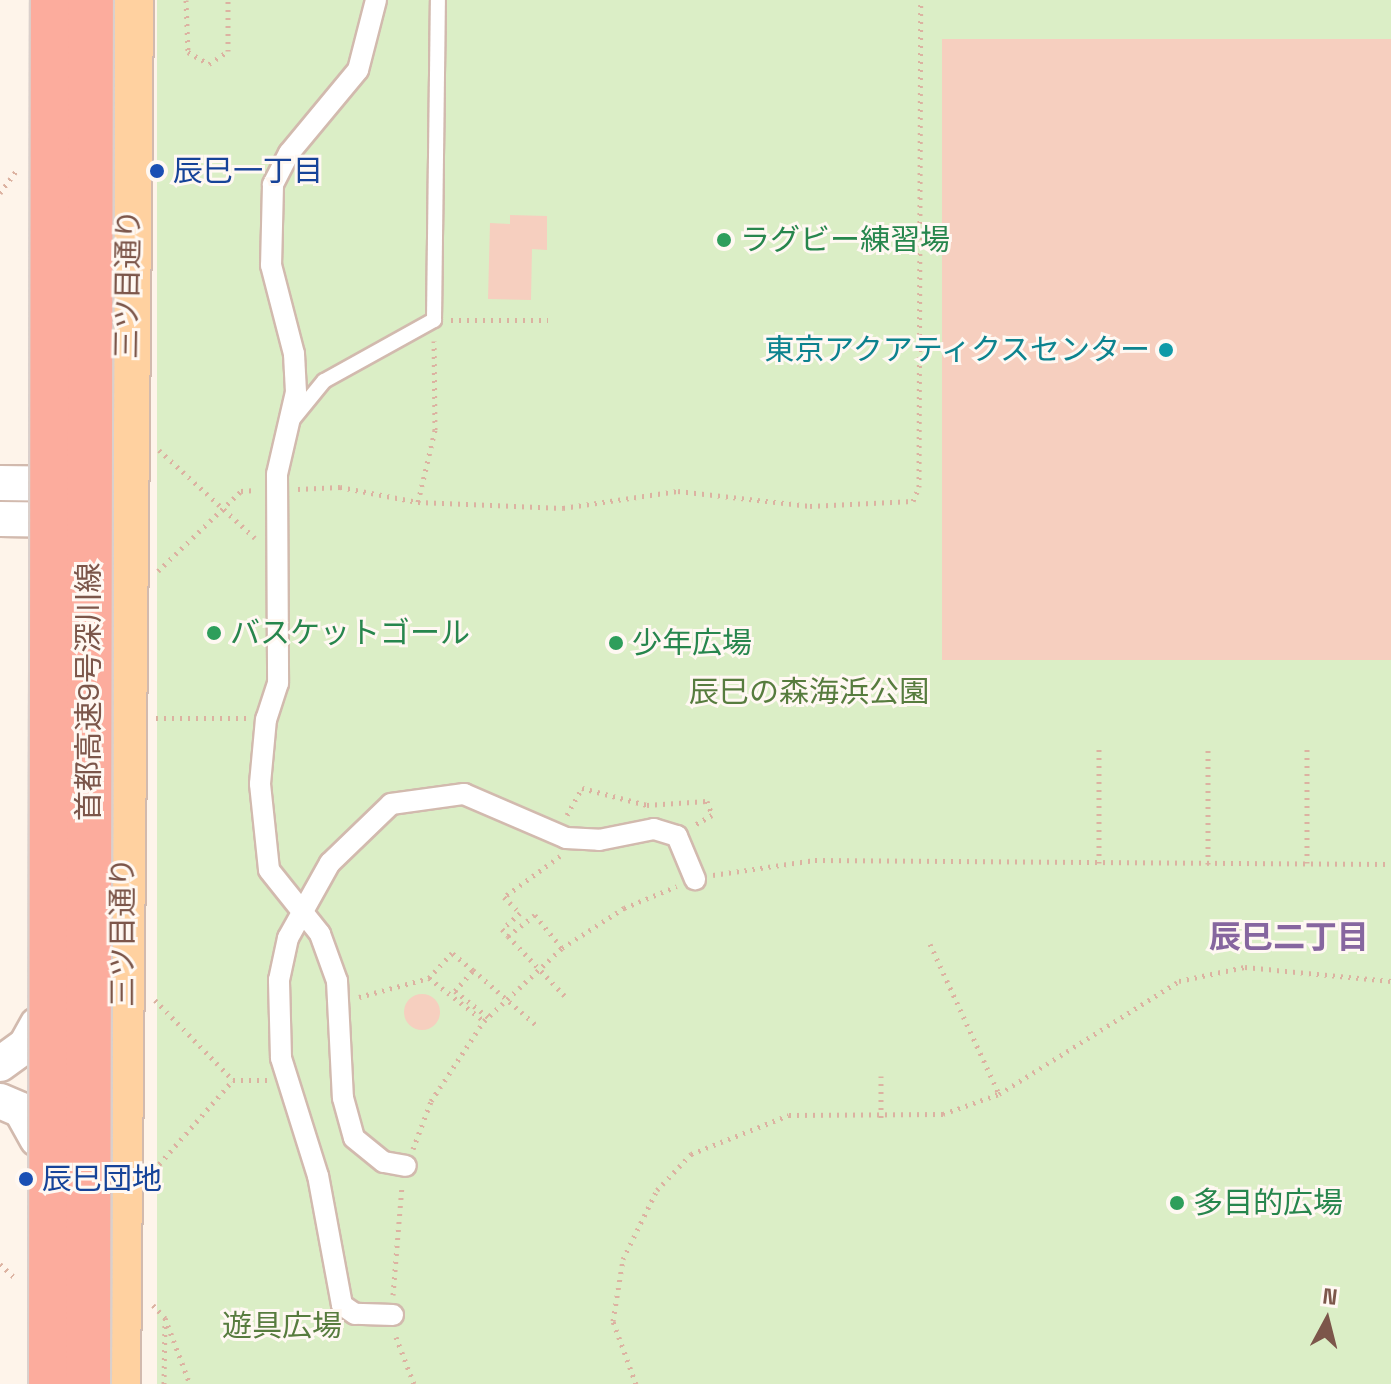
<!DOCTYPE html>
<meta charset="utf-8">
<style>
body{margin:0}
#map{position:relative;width:1391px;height:1384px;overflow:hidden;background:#fef4ea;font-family:"Space Grotesk","Noto Sans JP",sans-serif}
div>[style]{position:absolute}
.green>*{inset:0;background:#dbeec6;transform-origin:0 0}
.building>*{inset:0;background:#f6cfbf;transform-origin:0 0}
.round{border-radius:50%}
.path>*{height:5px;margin-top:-2.5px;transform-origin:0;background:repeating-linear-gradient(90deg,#dcb2a1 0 2px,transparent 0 8px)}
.roads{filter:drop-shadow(2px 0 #d2baae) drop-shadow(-2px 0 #d2baae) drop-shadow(0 2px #d2baae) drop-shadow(0 -2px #d2baae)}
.service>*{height:14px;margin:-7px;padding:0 7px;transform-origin:7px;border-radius:7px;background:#fff}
.pedestrian>*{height:20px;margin:-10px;padding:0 10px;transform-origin:10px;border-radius:10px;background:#fff}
.tertiary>*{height:34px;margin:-17px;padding:0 17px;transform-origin:17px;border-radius:17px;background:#fff}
.primary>*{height:44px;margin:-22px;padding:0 22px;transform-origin:22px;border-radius:22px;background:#ffd1a0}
.bridges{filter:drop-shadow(2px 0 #dad0cc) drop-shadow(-2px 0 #dad0cc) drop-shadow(0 2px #dad0cc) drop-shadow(0 -2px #dad0cc)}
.motorway-bridge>*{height:44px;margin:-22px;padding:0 22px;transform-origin:22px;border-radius:22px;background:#fcac9d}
.dots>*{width:22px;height:22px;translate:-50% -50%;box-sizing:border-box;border:4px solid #fff8f2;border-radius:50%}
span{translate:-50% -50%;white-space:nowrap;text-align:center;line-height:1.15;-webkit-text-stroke:6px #fff8f2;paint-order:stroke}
.transit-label{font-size:30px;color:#164399}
.left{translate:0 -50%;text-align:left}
.leisure-label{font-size:30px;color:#27864d}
.street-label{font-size:30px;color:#7c564a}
.culture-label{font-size:30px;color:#0d838f}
.right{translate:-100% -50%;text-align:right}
.park-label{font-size:30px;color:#577c3e}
.neighbourhood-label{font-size:32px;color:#86669f;font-weight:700}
.north{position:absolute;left:1287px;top:1280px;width:80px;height:80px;-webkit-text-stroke:6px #fff8f2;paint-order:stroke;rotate:7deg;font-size:22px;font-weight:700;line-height:32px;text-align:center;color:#7c564a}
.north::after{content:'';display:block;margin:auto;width:28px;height:36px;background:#7c564a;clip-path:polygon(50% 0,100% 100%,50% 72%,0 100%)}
</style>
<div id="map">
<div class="green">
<div style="left:157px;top:0;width:1234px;height:1384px"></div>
</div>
<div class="building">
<div style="left:942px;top:39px;width:449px;height:621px"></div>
<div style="clip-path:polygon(510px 215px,547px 216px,547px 250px,532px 249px,531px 300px,488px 299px,490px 223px,510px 224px)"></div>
<div class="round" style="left:404px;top:994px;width:36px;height:36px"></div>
</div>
<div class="path">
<div style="left:186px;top:0;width:52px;rotate:87.8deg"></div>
<div style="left:188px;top:52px;width:24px;rotate:30deg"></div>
<div style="left:209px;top:64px;width:23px;rotate:-34deg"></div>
<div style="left:228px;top:51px;width:51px;rotate:-90deg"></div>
<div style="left:0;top:193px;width:31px;rotate:-54deg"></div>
<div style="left:451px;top:320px;width:97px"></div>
<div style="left:159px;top:450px;width:130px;rotate:42.5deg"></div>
<div style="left:298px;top:489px;width:42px;rotate:-2.7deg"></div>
<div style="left:340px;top:487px;width:79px;rotate:10.9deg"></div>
<div style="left:418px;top:502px;width:145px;rotate:2.4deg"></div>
<div style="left:563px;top:508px;width:116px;rotate:-8.4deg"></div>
<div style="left:678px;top:491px;width:133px;rotate:6.5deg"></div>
<div style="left:810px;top:506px;width:103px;rotate:-2.8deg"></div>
<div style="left:913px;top:501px;width:15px;rotate:-67deg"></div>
<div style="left:919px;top:487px;width:487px;rotate:-89.8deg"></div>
<div style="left:418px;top:502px;width:74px;rotate:-76.7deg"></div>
<div style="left:435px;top:430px;width:89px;rotate:-90.6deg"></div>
<div style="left:158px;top:571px;width:115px;rotate:-43.9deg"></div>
<div style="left:241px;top:491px;width:15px;rotate:-4deg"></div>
<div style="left:156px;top:718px;width:90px"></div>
<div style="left:567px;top:815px;width:31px;rotate:-61deg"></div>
<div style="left:582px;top:788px;width:67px;rotate:14.7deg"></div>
<div style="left:647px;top:805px;width:60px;rotate:-3.8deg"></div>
<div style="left:707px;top:801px;width:15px;rotate:70deg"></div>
<div style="left:712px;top:815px;width:20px;rotate:150deg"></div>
<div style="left:560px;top:856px;width:69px;rotate:143.8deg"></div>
<div style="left:504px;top:897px;width:23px;rotate:45deg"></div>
<div style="left:520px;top:913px;width:24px;rotate:138deg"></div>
<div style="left:502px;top:929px;width:9px;rotate:49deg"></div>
<div style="left:508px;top:936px;width:34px;rotate:-38deg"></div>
<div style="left:535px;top:915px;width:43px;rotate:50.7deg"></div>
<div style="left:1099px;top:863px;width:118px;rotate:-90deg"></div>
<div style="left:1307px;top:863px;width:117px;rotate:-90deg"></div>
<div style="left:1208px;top:864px;width:118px;rotate:-90deg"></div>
<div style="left:713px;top:875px;width:103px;rotate:-8.4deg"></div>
<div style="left:815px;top:860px;width:576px;rotate:0.4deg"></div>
<div style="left:508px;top:936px;width:83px;rotate:46.5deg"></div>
<div style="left:930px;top:944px;width:165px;rotate:65.3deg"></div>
<div style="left:473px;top:970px;width:84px;rotate:41.1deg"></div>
<div style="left:359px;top:997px;width:73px;rotate:-15.2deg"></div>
<div style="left:429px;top:978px;width:70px;rotate:38deg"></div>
<div style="left:484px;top:1021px;width:6px;rotate:-45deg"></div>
<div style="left:488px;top:1017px;width:42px;rotate:-141.8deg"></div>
<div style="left:455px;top:991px;width:28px;rotate:-49deg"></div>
<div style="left:473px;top:970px;width:27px;rotate:-141deg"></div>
<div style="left:452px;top:953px;width:34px;rotate:133deg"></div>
<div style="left:155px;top:1000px;width:112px;rotate:45.7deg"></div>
<div style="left:881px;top:1076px;width:42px;rotate:90deg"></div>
<div style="left:413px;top:1149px;width:51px;rotate:-69.4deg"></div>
<div style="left:431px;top:1101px;width:96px;rotate:-56.5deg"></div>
<div style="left:484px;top:1021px;width:107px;rotate:-43.1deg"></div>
<div style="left:562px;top:948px;width:74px;rotate:-32.8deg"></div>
<div style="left:624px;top:908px;width:57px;rotate:-22.5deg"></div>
<div style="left:154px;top:1170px;width:120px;rotate:-48.7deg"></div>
<div style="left:233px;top:1080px;width:34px"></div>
<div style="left:0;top:1264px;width:23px;rotate:43deg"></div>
<div style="left:393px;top:1295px;width:109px;rotate:-85.3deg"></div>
<div style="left:153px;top:1305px;width:18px;rotate:47deg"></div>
<div style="left:165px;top:1318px;width:71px;rotate:69.3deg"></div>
<div style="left:396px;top:1337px;width:50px;rotate:69deg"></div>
<div style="left:164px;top:1384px;width:61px;rotate:-89.1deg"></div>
<div style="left:636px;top:1384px;width:67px;rotate:-110.1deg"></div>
<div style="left:613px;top:1321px;width:63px;rotate:-80.8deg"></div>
<div style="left:623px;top:1259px;width:77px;rotate:-63.8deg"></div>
<div style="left:657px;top:1190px;width:50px;rotate:-46.6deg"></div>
<div style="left:691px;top:1154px;width:105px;rotate:-21.7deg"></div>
<div style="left:789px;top:1115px;width:154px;rotate:-0.4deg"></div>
<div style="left:943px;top:1114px;width:59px;rotate:-19.7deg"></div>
<div style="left:999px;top:1094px;width:213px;rotate:-32.1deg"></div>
<div style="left:1179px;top:981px;width:67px;rotate:-12deg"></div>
<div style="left:1245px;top:967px;width:147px;rotate:5.5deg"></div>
</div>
<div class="roads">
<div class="service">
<div style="left:293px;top:419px;width:49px;rotate:-50.8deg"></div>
<div style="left:324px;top:381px;width:126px;rotate:-29deg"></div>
<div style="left:434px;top:320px;width:320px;rotate:-89.3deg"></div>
</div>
<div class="pedestrian">
<div style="left:376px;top:0;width:72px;rotate:104.4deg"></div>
<div style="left:358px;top:70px;width:108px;rotate:129.7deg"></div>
<div style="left:289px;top:153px;width:36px;rotate:117deg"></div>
<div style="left:273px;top:185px;width:80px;rotate:91.4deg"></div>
<div style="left:271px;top:265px;width:92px;rotate:75.5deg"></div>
<div style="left:294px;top:354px;width:38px;rotate:87deg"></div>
<div style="left:296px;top:392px;width:84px;rotate:103deg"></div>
<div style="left:277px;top:474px;width:209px;rotate:89.7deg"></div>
<div style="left:278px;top:683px;width:38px;rotate:108deg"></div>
<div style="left:266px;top:719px;width:65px;rotate:95.3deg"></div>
<div style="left:260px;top:784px;width:86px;rotate:84deg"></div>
<div style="left:269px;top:870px;width:82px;rotate:51.4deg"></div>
<div style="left:320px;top:934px;width:50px;rotate:70.1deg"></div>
<div style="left:337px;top:981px;width:117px;rotate:87.1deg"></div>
<div style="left:343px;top:1098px;width:41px;rotate:74.6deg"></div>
<div style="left:354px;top:1138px;width:38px;rotate:39deg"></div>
<div style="left:384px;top:1162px;width:22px;rotate:10deg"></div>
<div style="left:393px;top:1315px;width:38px;rotate:-178deg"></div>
<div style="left:355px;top:1314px;width:16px;rotate:-145deg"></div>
<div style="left:342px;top:1305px;width:131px;rotate:-100.5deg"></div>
<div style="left:318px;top:1176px;width:124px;rotate:-107.4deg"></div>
<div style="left:281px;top:1058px;width:78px;rotate:-91.5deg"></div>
<div style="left:279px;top:980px;width:43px;rotate:-77.9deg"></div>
<div style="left:288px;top:938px;width:86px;rotate:-60.8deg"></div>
<div style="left:330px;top:863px;width:85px;rotate:-44deg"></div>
<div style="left:391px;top:804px;width:74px;rotate:-7.8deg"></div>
<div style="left:464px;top:794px;width:111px;rotate:23.3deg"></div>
<div style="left:566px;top:838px;width:33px;rotate:3deg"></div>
<div style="left:599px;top:840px;width:56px;rotate:-11.3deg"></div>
<div style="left:654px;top:829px;width:24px;rotate:17deg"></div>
<div style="left:677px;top:836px;width:47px;rotate:67.3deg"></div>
</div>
<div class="tertiary">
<div style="left:0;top:483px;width:76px;rotate:0.8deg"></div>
<div style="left:0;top:519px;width:77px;rotate:0.7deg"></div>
<div style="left:0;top:1064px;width:32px;rotate:-36deg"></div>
<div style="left:26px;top:1045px;width:23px;rotate:-61deg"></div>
<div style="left:0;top:1101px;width:23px;rotate:23deg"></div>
<div style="left:21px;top:1110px;width:33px;rotate:61deg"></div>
</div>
<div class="primary">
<div style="left:118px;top:1384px;width:1384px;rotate:-89.46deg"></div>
</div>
</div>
<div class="bridges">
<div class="motorway-bridge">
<div style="left:51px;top:1384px;width:1384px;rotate:-89.92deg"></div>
<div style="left:88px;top:1384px;width:1384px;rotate:-89.88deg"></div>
</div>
</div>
<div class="dots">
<div style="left:157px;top:171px;background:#1a4fb4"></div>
<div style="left:724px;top:240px;background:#2e9e5b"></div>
<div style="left:1166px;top:350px;background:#0f9aa8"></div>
<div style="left:214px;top:633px;background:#2e9e5b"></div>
<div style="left:616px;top:643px;background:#2e9e5b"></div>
<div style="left:26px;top:1179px;background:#1a4fb4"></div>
<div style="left:1177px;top:1203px;background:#2e9e5b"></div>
</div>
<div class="transit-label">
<span class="left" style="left:173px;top:171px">辰巳一丁目</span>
<span class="left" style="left:42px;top:1179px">辰巳団地</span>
</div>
<div class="leisure-label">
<span class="left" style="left:740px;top:240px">ラグビー練習場</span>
<span class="left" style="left:230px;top:633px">バスケットゴール</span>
<span class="left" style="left:632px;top:643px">少年広場</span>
<span class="left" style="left:1193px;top:1203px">多目的広場</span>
</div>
<div class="street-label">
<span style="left:128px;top:284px;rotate:-89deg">三ツ目通り</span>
<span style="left:89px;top:692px;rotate:-90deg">首都高速9号深川線</span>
<span style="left:123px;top:932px;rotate:-90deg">三ツ目通り</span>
</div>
<div class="culture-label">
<span class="right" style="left:1150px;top:350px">東京アクアティクスセンター</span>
</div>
<div class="park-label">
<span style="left:809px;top:692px">辰巳の森海浜公園</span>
<span style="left:282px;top:1326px">遊具広場</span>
</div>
<div class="neighbourhood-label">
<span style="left:1289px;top:937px">辰巳二丁目</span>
</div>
<div class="north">N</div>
</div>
